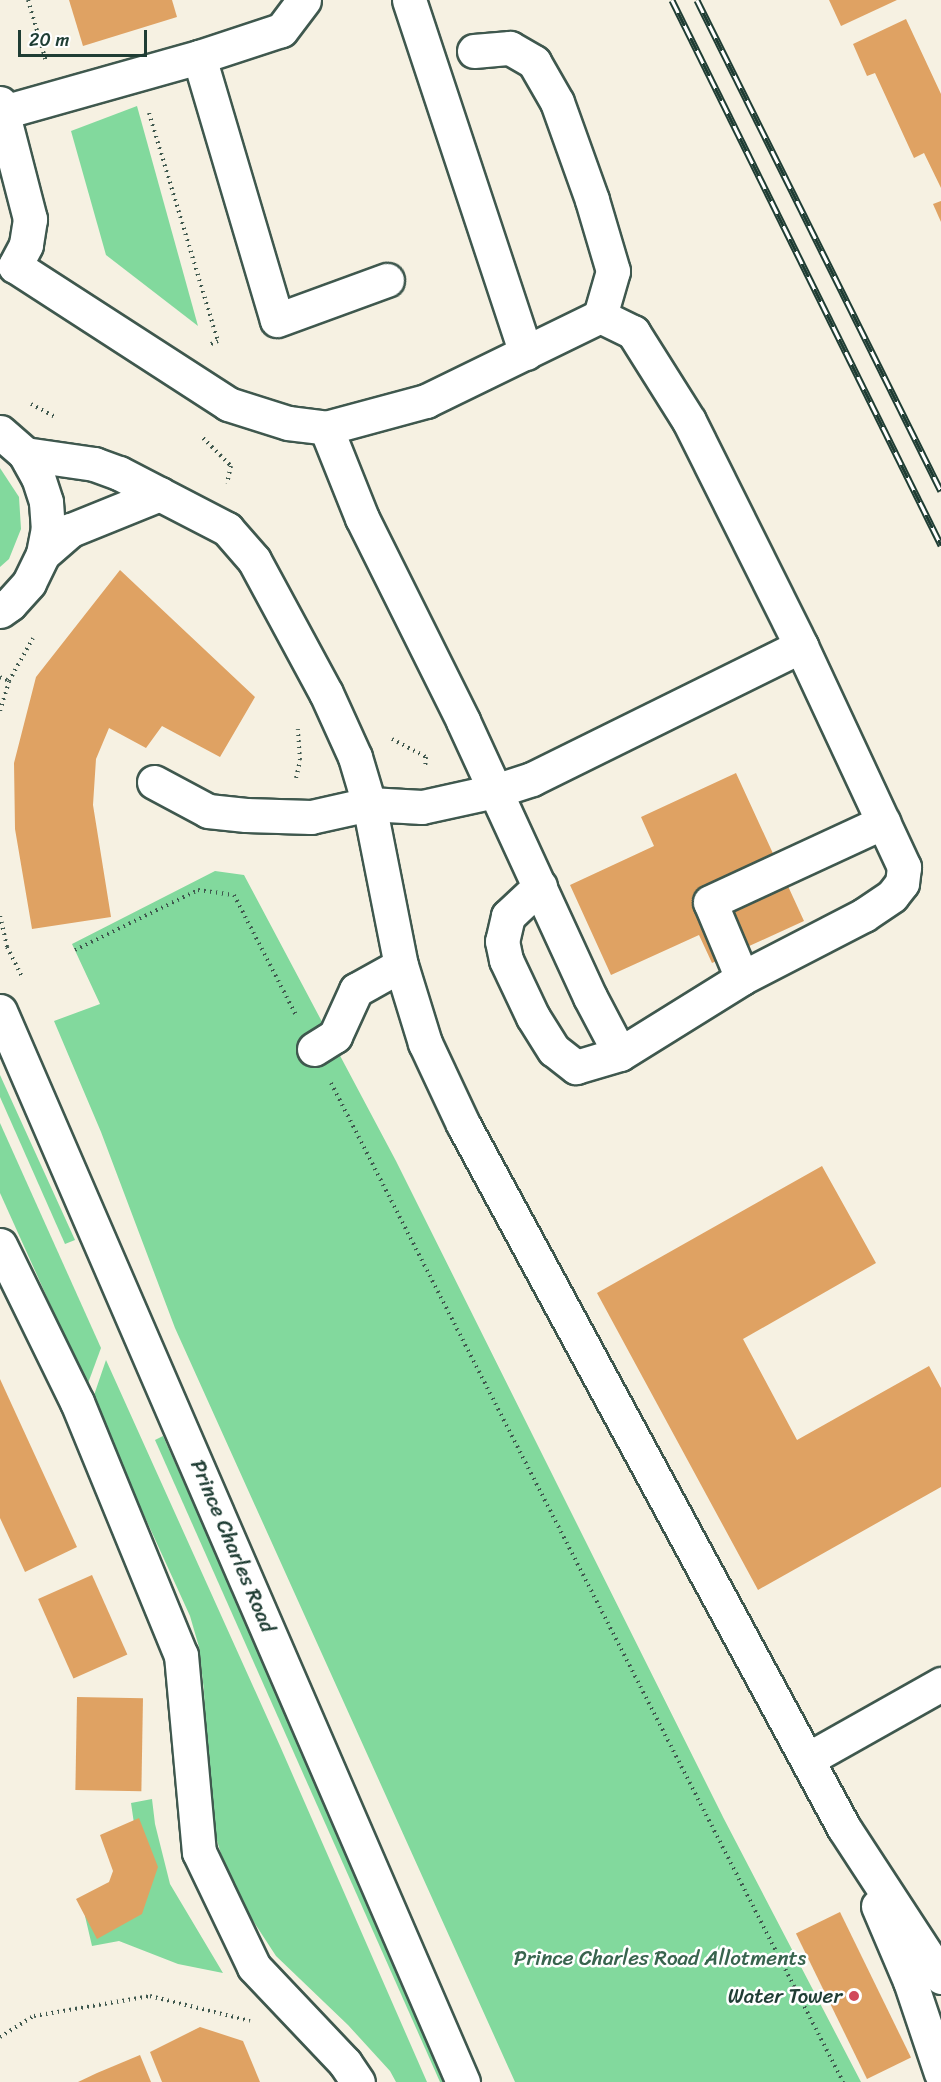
<!DOCTYPE html>
<style>
body{margin:0}
#map{position:relative;width:941px;height:2082px;overflow:hidden;background:#f6f1e2;font-family:Sriracha,sans-serif}
div>[style]{position:absolute}
.green>*{inset:0;background:#82d99d}
.building>*{inset:0;background:#dfa263;transform-origin:0 0}
.path>*{height:4px;margin-top:-2px;transform-origin:0;background:repeating-linear-gradient(90deg,#3f584e 0 1.5px,transparent 0 6px)}
.roads{filter:drop-shadow(2px 0 #3f584e) drop-shadow(-2px 0 #3f584e) drop-shadow(0 2px #3f584e) drop-shadow(0 -2px #3f584e)}
.minor>*{height:33px;margin:-16.5px;padding:0 16.5px;transform-origin:16.5px;border-radius:16.5px;background:#fff}
.rail>*{height:7px;margin-top:-3.5px;transform-origin:0;background:repeating-linear-gradient(90deg,#fff 0 14px,#1f3d34 0 28px);box-sizing:border-box;border-block:2px solid #1f3d34}
.dots>*{width:16px;height:16px;translate:-50% -50%;box-sizing:border-box;border:3px solid #fff;border-radius:50%}
span{translate:-50% -50%;white-space:nowrap;text-align:center;line-height:1.15;-webkit-text-stroke:5px #fff;paint-order:stroke}
.street-label{font-size:21px;color:#1f3d34}
.park-label{font-size:21px;color:#38644e}
.poi-label{font-size:21px;color:#1f3d34}
.right{translate:-100% -50%;text-align:right}
.scale{position:absolute;left:18px;top:30px;width:129px;height:27px;box-sizing:border-box;border:3px solid #1f3d34;border-top:0;padding-left:8px;font-size:18px;line-height:21px;white-space:nowrap;color:#1f3d34;-webkit-text-stroke:4px #fff;paint-order:stroke}
</style>
<div id="map">
<div class="green">
<div style="clip-path:polygon(137px 106px,198px 326px,106px 255px,71px 131px)"></div>
<div style="clip-path:polygon(0 468px,19px 497px,21px 529px,9px 559px,0 567px)"></div>
<div style="clip-path:polygon(215px 871px,244px 875px,396px 1161px,724px 1819px,861px 2082px,515px 2082px,175px 1328px,101px 1132px,54px 1021px,100px 1004px,72px 944px)"></div>
<div style="clip-path:polygon(0 1075px,75px 1240px,65px 1244px,0 1097px)"></div>
<div style="clip-path:polygon(0 1123px,101px 1348px,87px 1386px,0 1193px)"></div>
<div style="clip-path:polygon(106px 1360px,280px 1746px,427px 2082px,396px 2082px,390px 2071px,348px 2025px,276px 1956px,231px 1887px,215px 1834px,207px 1784px,204px 1691px,199px 1647px,190px 1616px,92px 1401px)"></div>
<div style="clip-path:polygon(163px 1436px,275px 1686px,451px 2082px,440px 2082px,155px 1440px)"></div>
<div style="clip-path:polygon(152px 1799px,155px 1824px,170px 1884px,223px 1973px,178px 1964px,119px 1941px,92px 1946px,85px 1916px,137px 1844px,131px 1803px)"></div>
</div>
<div class="building">
<div style="clip-path:polygon(69px 0,172px 0,177px 17px,83px 46px)"></div>
<div style="clip-path:polygon(829px 0,897px 0,841px 26px)"></div>
<div style="clip-path:polygon(906px 19px,941px 94px,941px 188px,924px 153px,914px 158px,875px 73px,867px 76px,853px 44px)"></div>
<div style="clip-path:polygon(941px 201px,941px 222px,933px 204px)"></div>
<div style="clip-path:polygon(120px 570px,255px 697px,220px 757px,162px 726px,146px 748px,109px 728px,96px 759px,93px 805px,111px 917px,32px 929px,15px 829px,14px 763px,36px 677px)"></div>
<div style="clip-path:polygon(736px 773px,804px 921px,712px 963px,699px 935px,611px 975px,570px 885px,654px 846px,641px 817px)"></div>
<div style="clip-path:polygon(822px 1166px,876px 1263px,743px 1339px,797px 1440px,929px 1366px,941px 1388px,941px 1487px,758px 1590px,597px 1293px)"></div>
<div style="clip-path:polygon(0 1379px,77px 1547px,25px 1572px,0 1518px)"></div>
<div style="left:92px;top:1575px;width:87px;height:59px;rotate:66deg"></div>
<div style="left:77px;top:1697px;width:66px;height:93px;rotate:1deg"></div>
<div style="clip-path:polygon(139px 1818px,158px 1867px,142px 1914px,97px 1939px,76px 1899px,109px 1882px,113px 1871px,100px 1835px)"></div>
<div style="left:840px;top:1912px;width:162px;height:49px;rotate:64deg"></div>
<div style="clip-path:polygon(200px 2027px,243px 2041px,260px 2082px,162px 2082px,150px 2052px)"></div>
<div style="clip-path:polygon(140px 2055px,151px 2082px,78px 2082px,97px 2073px)"></div>
</div>
<div class="path">
<div style="left:28px;top:0;width:64px;rotate:73.6deg"></div>
<div style="left:149px;top:113px;width:238px;rotate:73.2deg"></div>
<div style="left:218px;top:341px;width:10px;rotate:156deg"></div>
<div style="left:31px;top:404px;width:26px;rotate:28deg"></div>
<div style="left:203px;top:438px;width:40px;rotate:45deg"></div>
<div style="left:231px;top:466px;width:18px;rotate:103deg"></div>
<div style="left:0;top:677px;width:10px;rotate:24deg"></div>
<div style="left:0;top:711px;width:31px;rotate:-73deg"></div>
<div style="left:9px;top:681px;width:49px;rotate:-60.8deg"></div>
<div style="left:392px;top:739px;width:38px;rotate:28deg"></div>
<div style="left:426px;top:757px;width:11px;rotate:95deg"></div>
<div style="left:296px;top:778px;width:18px;rotate:-77deg"></div>
<div style="left:300px;top:760px;width:31px;rotate:-94deg"></div>
<div style="left:0;top:916px;width:32px;rotate:77deg"></div>
<div style="left:7px;top:947px;width:34px;rotate:63deg"></div>
<div style="left:75px;top:950px;width:137px;rotate:-26deg"></div>
<div style="left:198px;top:890px;width:36px;rotate:8deg"></div>
<div style="left:234px;top:895px;width:135px;rotate:62.7deg"></div>
<div style="left:331px;top:1083px;width:1123px;rotate:62.86deg"></div>
<div style="left:0;top:2037px;width:40px;rotate:-32deg"></div>
<div style="left:34px;top:2016px;width:118px;rotate:-9.8deg"></div>
<div style="left:150px;top:1996px;width:103px;rotate:14deg"></div>
</div>
<div class="roads">
<div class="minor">
<div style="left:304px;top:0;width:38px;rotate:127deg"></div>
<div style="left:281px;top:30px;width:86px;rotate:161.8deg"></div>
<div style="left:199px;top:57px;width:274px;rotate:73.5deg"></div>
<div style="left:277px;top:320px;width:117px;rotate:-20deg"></div>
<div style="left:409px;top:0;width:372px;rotate:71.7deg"></div>
<div style="left:474px;top:51px;width:36px;rotate:-5deg"></div>
<div style="left:510px;top:48px;width:28px;rotate:30deg"></div>
<div style="left:534px;top:62px;width:46px;rotate:60.1deg"></div>
<div style="left:557px;top:102px;width:104px;rotate:70.3deg"></div>
<div style="left:592px;top:200px;width:74px;rotate:73.5deg"></div>
<div style="left:613px;top:271px;width:47px;rotate:106.1deg"></div>
<div style="left:0;top:103px;width:120px;rotate:75.5deg"></div>
<div style="left:30px;top:219px;width:26px;rotate:99deg"></div>
<div style="left:26px;top:245px;width:24px;rotate:118deg"></div>
<div style="left:15px;top:266px;width:254px;rotate:32.9deg"></div>
<div style="left:228px;top:404px;width:63px;rotate:17.6deg"></div>
<div style="left:288px;top:423px;width:38px;rotate:7deg"></div>
<div style="left:326px;top:428px;width:97px;rotate:68.2deg"></div>
<div style="left:362px;top:518px;width:227px;rotate:63.5deg"></div>
<div style="left:463px;top:721px;width:304px;rotate:65.3deg"></div>
<div style="left:590px;top:997px;width:64px;rotate:62.2deg"></div>
<div style="left:620px;top:1054px;width:144px;rotate:-31.9deg"></div>
<div style="left:742px;top:978px;width:82px;rotate:-112.8deg"></div>
<div style="left:710px;top:902px;width:191px;rotate:-24.8deg"></div>
<div style="left:3px;top:112px;width:204px;rotate:-15.7deg"></div>
<div style="left:326px;top:428px;width:104px;rotate:-15.1deg"></div>
<div style="left:426px;top:401px;width:194px;rotate:-26deg"></div>
<div style="left:600px;top:316px;width:37px;rotate:26deg"></div>
<div style="left:633px;top:332px;width:105px;rotate:57.8deg"></div>
<div style="left:689px;top:421px;width:251px;rotate:63.5deg"></div>
<div style="left:0;top:432px;width:33px;rotate:41deg"></div>
<div style="left:25px;top:454px;width:26px;rotate:61deg"></div>
<div style="left:38px;top:477px;width:26px;rotate:72deg"></div>
<div style="left:46px;top:502px;width:26px;rotate:86deg"></div>
<div style="left:48px;top:528px;width:26px;rotate:101deg"></div>
<div style="left:43px;top:554px;width:32px;rotate:116deg"></div>
<div style="left:29px;top:583px;width:28px;rotate:132deg"></div>
<div style="left:10px;top:604px;width:12px;rotate:145deg"></div>
<div style="left:25px;top:454px;width:70px;rotate:8.2deg"></div>
<div style="left:94px;top:464px;width:27px;rotate:20deg"></div>
<div style="left:119px;top:473px;width:122px;rotate:27.4deg"></div>
<div style="left:227px;top:529px;width:41px;rotate:48.9deg"></div>
<div style="left:254px;top:560px;width:151px;rotate:61.6deg"></div>
<div style="left:326px;top:693px;width:70px;rotate:65.6deg"></div>
<div style="left:355px;top:757px;width:49px;rotate:73.4deg"></div>
<div style="left:369px;top:804px;width:164px;rotate:78.8deg"></div>
<div style="left:401px;top:965px;width:82px;rotate:72.9deg"></div>
<div style="left:425px;top:1043px;width:89px;rotate:64.9deg"></div>
<div style="left:463px;top:1124px;width:800px;rotate:61.58deg"></div>
<div style="left:844px;top:1828px;width:178px;rotate:56.9deg"></div>
<div style="left:43px;top:554px;width:37px;rotate:-41deg"></div>
<div style="left:71px;top:530px;width:96px;rotate:-22deg"></div>
<div style="left:154px;top:782px;width:61px;rotate:28.2deg"></div>
<div style="left:208px;top:811px;width:38px;rotate:6deg"></div>
<div style="left:246px;top:815px;width:65px;rotate:1.8deg"></div>
<div style="left:311px;top:817px;width:59px;rotate:-12.6deg"></div>
<div style="left:369px;top:804px;width:53px;rotate:3.2deg"></div>
<div style="left:422px;top:807px;width:75px;rotate:-12.4deg"></div>
<div style="left:495px;top:791px;width:39px;rotate:-18deg"></div>
<div style="left:532px;top:779px;width:300px;rotate:-26.3deg"></div>
<div style="left:801px;top:646px;width:244px;rotate:65deg"></div>
<div style="left:904px;top:867px;width:16px;rotate:97deg"></div>
<div style="left:902px;top:883px;width:16px;rotate:128deg"></div>
<div style="left:892px;top:896px;width:34px;rotate:146deg"></div>
<div style="left:864px;top:915px;width:137px;rotate:152.7deg"></div>
<div style="left:540px;top:886px;width:44px;rotate:136.8deg"></div>
<div style="left:508px;top:916px;width:26px;rotate:103deg"></div>
<div style="left:502px;top:941px;width:19px;rotate:78deg"></div>
<div style="left:506px;top:960px;width:63px;rotate:64.7deg"></div>
<div style="left:533px;top:1017px;width:39px;rotate:58deg"></div>
<div style="left:554px;top:1050px;width:28px;rotate:38deg"></div>
<div style="left:576px;top:1067px;width:46px;rotate:-16.5deg"></div>
<div style="left:0;top:1011px;width:1167px;rotate:66.62deg"></div>
<div style="left:314px;top:1049px;width:25px;rotate:-32deg"></div>
<div style="left:335px;top:1036px;width:51px;rotate:-65.5deg"></div>
<div style="left:356px;top:990px;width:51px;rotate:-29.1deg"></div>
<div style="left:0;top:1245px;width:175px;rotate:63.9deg"></div>
<div style="left:77px;top:1402px;width:274px;rotate:67.7deg"></div>
<div style="left:181px;top:1655px;width:198px;rotate:84.8deg"></div>
<div style="left:199px;top:1852px;width:127px;rotate:64.4deg"></div>
<div style="left:254px;top:1967px;width:132px;rotate:46.5deg"></div>
<div style="left:345px;top:2063px;width:23px;rotate:56deg"></div>
<div style="left:808px;top:1759px;width:153px;rotate:-29.4deg"></div>
<div style="left:878px;top:1906px;width:82px;rotate:66.9deg"></div>
<div style="left:910px;top:1981px;width:97px;rotate:71.4deg"></div>
</div>
</div>
<div class="rail">
<div style="left:672px;top:0;width:608px;rotate:63.73deg"></div>
<div style="left:697px;top:0;width:548px;rotate:63.58deg"></div>
</div>
<div class="dots">
<div style="left:854px;top:1996px;background:#d1495b"></div>
</div>
<div class="street-label">
<span style="left:233px;top:1546px;rotate:67deg">Prince Charles Road</span>
</div>
<div class="park-label">
<span style="left:660px;top:1958px">Prince Charles Road Allotments</span>
</div>
<div class="poi-label">
<span class="right" style="left:842px;top:1996px">Water Tower</span>
</div>
<div class="scale">20 m</div>
</div>
